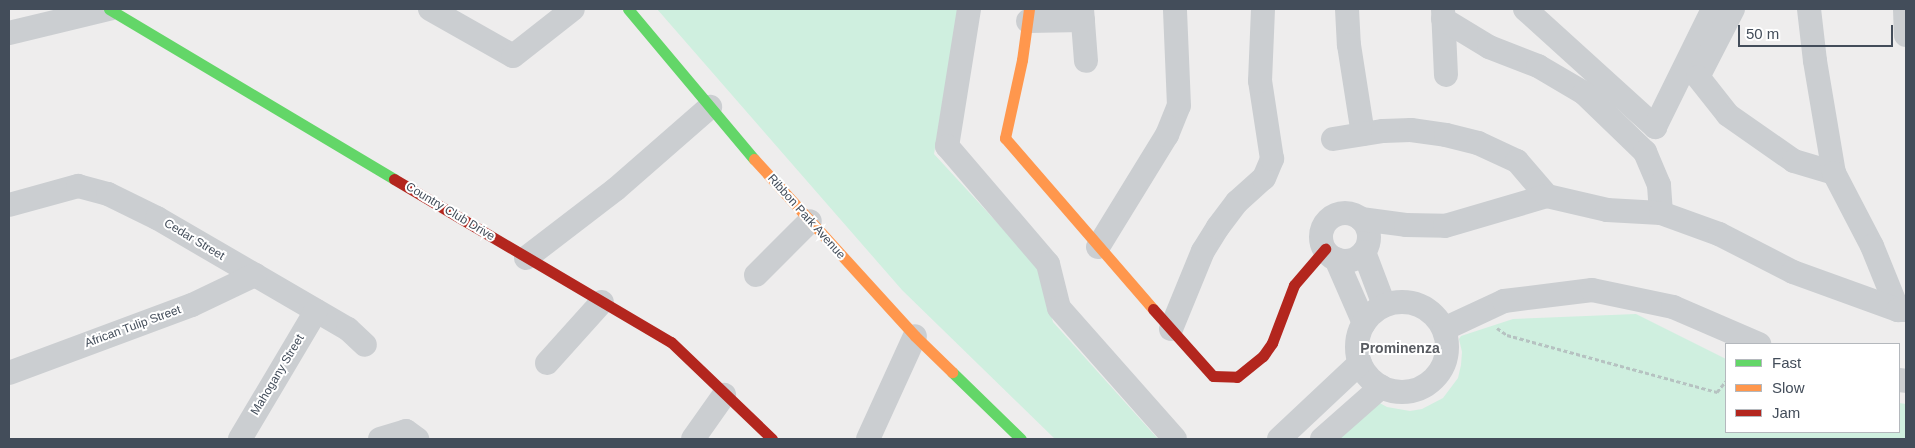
<!DOCTYPE html>
<style>
body{margin:0}
#map{position:relative;width:1915px;height:448px;overflow:hidden;background:#eeeded;font-family:Helvetica,sans-serif}
div>[style]{position:absolute}
.green>*{inset:0;background:#cfefdf}
.path>*{height:3px;margin-top:-1.5px;transform-origin:0;background:repeating-linear-gradient(90deg,#b6c2c1 0 4px,transparent 0 6.5px)}
.street>*{height:24px;margin:-12px;padding:0 12px;transform-origin:12px;border-radius:12px;background:#cbced1}
.street>.ring{margin:-12px;padding:0;box-sizing:content-box;background:none;border:24px solid #cbced1;border-radius:50%}
.fast>*{height:11px;margin:-5.5px;padding:0 5.5px;transform-origin:5.5px;border-radius:5.5px;background:#63d668}
.slow>*{height:11px;margin:-5.5px;padding:0 5.5px;transform-origin:5.5px;border-radius:5.5px;background:#ff974d}
.jam>*{height:11px;margin:-5.5px;padding:0 5.5px;transform-origin:5.5px;border-radius:5.5px;background:#b3261e}
span{translate:-50% -50%;white-space:nowrap;text-align:center;line-height:1.15;-webkit-text-stroke:4px #fff;paint-order:stroke}
.street-label{font-size:12px;color:#434d5a}
.neighbourhood-label{font-size:14px;color:#585b61;font-weight:700}
.frame{position:absolute;inset:0;border:10px solid #434d5a;pointer-events:none}
.legend{position:absolute;left:1725px;top:343px;width:175px;height:90px;box-sizing:border-box;background:#fff;border:1px solid #b4b8bd;margin:0;padding:6px 9px;list-style:none;font-size:15px;color:#434d5a}
.legend li{display:flex;align-items:center;gap:10px;height:25px}
.legend b{width:25px;border:1px solid #b4b8bd}
.scale{position:absolute;left:1738px;top:25px;width:155px;height:22px;box-sizing:border-box;border:2px solid #434d5a;border-top:0;padding-left:6px;font-size:15px;line-height:18px;white-space:nowrap;color:#434d5a;-webkit-text-stroke:4px #fff;paint-order:stroke}
</style>
<div id="map">
<div class="green">
<div style="clip-path:polygon(657px 9px,958px 9px,934px 154px,1039px 268px,1053px 322px,1158px 439px,1055px 439px,902px 290px)"></div>
<div style="clip-path:polygon(1636px 314px,1726px 359px,1726px 432px,1899px 432px,1899px 403px,1906px 404px,1906px 439px,1335px 439px,1376px 401px,1387px 407px,1410px 411px,1422px 409px,1443px 398px,1458px 378px,1461px 365px,1462px 352px,1459px 339px,1461px 336px,1513px 319px)"></div>
</div>
<div class="path">
<div style="left:1497px;top:328px;width:12px;rotate:35deg"></div>
<div style="left:1507px;top:335px;width:218px;rotate:15.2deg"></div>
<div style="left:1717px;top:392px;width:14px;rotate:-51deg"></div>
</div>
<div class="street">
<div style="left:430px;top:9px;width:95px;rotate:29.5deg"></div>
<div style="left:513px;top:56px;width:76px;rotate:-38.1deg"></div>
<div style="left:969px;top:9px;width:139px;rotate:99.1deg"></div>
<div style="left:947px;top:146px;width:155px;rotate:49.4deg"></div>
<div style="left:1048px;top:264px;width:45px;rotate:76deg"></div>
<div style="left:1059px;top:308px;width:175px;rotate:48.5deg"></div>
<div style="left:1082px;top:9px;width:52px;rotate:85.6deg"></div>
<div style="left:1347px;top:9px;width:36px;rotate:87deg"></div>
<div style="left:1349px;top:45px;width:90px;rotate:81.1deg"></div>
<div style="left:1443px;top:9px;width:66px;rotate:87.4deg"></div>
<div style="left:1525px;top:9px;width:176px;rotate:42.2deg"></div>
<div style="left:1655px;top:127px;width:131px;rotate:-63.8deg"></div>
<div style="left:1733px;top:9px;width:76px;rotate:117.2deg"></div>
<div style="left:1698px;top:77px;width:48px;rotate:51.7deg"></div>
<div style="left:1728px;top:115px;width:80px;rotate:34.9deg"></div>
<div style="left:1794px;top:161px;width:42px;rotate:16.7deg"></div>
<div style="left:1809px;top:9px;width:52px;rotate:83.4deg"></div>
<div style="left:1815px;top:61px;width:114px;rotate:80.4deg"></div>
<div style="left:1834px;top:173px;width:82px;rotate:62.5deg"></div>
<div style="left:1872px;top:246px;width:69px;rotate:67.9deg"></div>
<div style="left:1905px;top:9px;width:26px;rotate:88deg"></div>
<div style="left:1443px;top:19px;width:54px;rotate:31.3deg"></div>
<div style="left:1489px;top:47px;width:53px;rotate:21.2deg"></div>
<div style="left:1538px;top:66px;width:53px;rotate:30.4deg"></div>
<div style="left:1584px;top:93px;width:85px;rotate:44deg"></div>
<div style="left:1645px;top:152px;width:36px;rotate:67deg"></div>
<div style="left:1659px;top:185px;width:28px;rotate:86deg"></div>
<div style="left:1028px;top:21px;width:55px;rotate:-1deg"></div>
<div style="left:9px;top:33px;width:103px;rotate:-13.5deg"></div>
<div style="left:1333px;top:139px;width:51px;rotate:-9.1deg"></div>
<div style="left:1383px;top:131px;width:28px;rotate:-2deg"></div>
<div style="left:1411px;top:130px;width:35px;rotate:8deg"></div>
<div style="left:1446px;top:135px;width:33px;rotate:14deg"></div>
<div style="left:1478px;top:143px;width:43px;rotate:24.8deg"></div>
<div style="left:1517px;top:161px;width:46px;rotate:49.4deg"></div>
<div style="left:9px;top:205px;width:72px;rotate:-15.4deg"></div>
<div style="left:78px;top:186px;width:31px;rotate:15deg"></div>
<div style="left:108px;top:194px;width:55px;rotate:26.1deg"></div>
<div style="left:157px;top:218px;width:221px;rotate:30.2deg"></div>
<div style="left:348px;top:329px;width:23px;rotate:43deg"></div>
<div class="ring" style="left:1321px;top:213px;width:24px;height:24px"></div>
<div style="left:1361px;top:219px;width:45px;rotate:7.6deg"></div>
<div style="left:1406px;top:225px;width:39px;rotate:1deg"></div>
<div style="left:1445px;top:226px;width:106px;rotate:-16.4deg"></div>
<div style="left:1547px;top:196px;width:62px;rotate:13.1deg"></div>
<div style="left:1607px;top:210px;width:54px;rotate:3.2deg"></div>
<div style="left:1661px;top:213px;width:62px;rotate:19.9deg"></div>
<div style="left:1719px;top:234px;width:83px;rotate:27.2deg"></div>
<div style="left:1793px;top:272px;width:112px;rotate:19.9deg"></div>
<div style="left:1898px;top:310px;width:8px"></div>
<div style="left:1098px;top:247px;width:132px;rotate:-58.4deg"></div>
<div style="left:1167px;top:135px;width:31px;rotate:-68deg"></div>
<div style="left:1179px;top:106px;width:97px;rotate:-92.4deg"></div>
<div style="left:1364px;top:252px;width:57px;rotate:69.3deg"></div>
<div style="left:526px;top:258px;width:113px;rotate:-37.5deg"></div>
<div style="left:616px;top:189px;width:125px;rotate:-41.1deg"></div>
<div style="left:1336px;top:259px;width:70px;rotate:66.4deg"></div>
<div style="left:756px;top:275px;width:76px;rotate:-45deg"></div>
<div class="ring" style="left:1357px;top:302px;width:66px;height:66px"></div>
<div style="left:1171px;top:329px;width:84px;rotate:-67.7deg"></div>
<div style="left:1203px;top:251px;width:28px;rotate:-58deg"></div>
<div style="left:1218px;top:227px;width:31px;rotate:-53deg"></div>
<div style="left:1237px;top:202px;width:36px;rotate:-42deg"></div>
<div style="left:1264px;top:178px;width:21px;rotate:-67deg"></div>
<div style="left:1272px;top:159px;width:79px;rotate:-98.7deg"></div>
<div style="left:1260px;top:81px;width:72px;rotate:-87.6deg"></div>
<div style="left:1444px;top:329px;width:66px;rotate:-25deg"></div>
<div style="left:1504px;top:301px;width:89px;rotate:-7.1deg"></div>
<div style="left:1592px;top:290px;width:83px;rotate:11.9deg"></div>
<div style="left:1673px;top:307px;width:94px;rotate:23.3deg"></div>
<div style="left:547px;top:363px;width:82px;rotate:-48deg"></div>
<div style="left:9px;top:373px;width:195px;rotate:-20.4deg"></div>
<div style="left:192px;top:305px;width:70px;rotate:-25.5deg"></div>
<div style="left:1899px;top:380px;width:7px;rotate:8deg"></div>
<div style="left:240px;top:439px;width:149px;rotate:-59.3deg"></div>
<div style="left:380px;top:439px;width:27px;rotate:-17deg"></div>
<div style="left:406px;top:431px;width:14px;rotate:36deg"></div>
<div style="left:693px;top:439px;width:54px;rotate:-54.8deg"></div>
<div style="left:868px;top:439px;width:113px;rotate:-65.5deg"></div>
<div style="left:1279px;top:439px;width:111px;rotate:-43.2deg"></div>
<div style="left:1322px;top:439px;width:79px;rotate:-41.4deg"></div>
</div>
<div class="fast">
<div style="left:109px;top:9px;width:332px;rotate:30.8deg"></div>
<div style="left:628px;top:9px;width:196px;rotate:50deg"></div>
<div style="left:952px;top:372px;width:96px;rotate:44.2deg"></div>
</div>
<div class="slow">
<div style="left:1029px;top:9px;width:51px;rotate:97.8deg"></div>
<div style="left:1022px;top:60px;width:80px;rotate:102.3deg"></div>
<div style="left:1005px;top:138px;width:226px;rotate:49.1deg"></div>
<div style="left:754px;top:159px;width:239px;rotate:47.7deg"></div>
<div style="left:915px;top:336px;width:52px;rotate:44.2deg"></div>
</div>
<div class="jam">
<div style="left:394px;top:179px;width:321px;rotate:30.5deg"></div>
<div style="left:671px;top:342px;width:140px;rotate:43.8deg"></div>
<div style="left:1153px;top:309px;width:90px;rotate:48.2deg"></div>
<div style="left:1213px;top:376px;width:24px;rotate:2deg"></div>
<div style="left:1237px;top:377px;width:33px;rotate:-39deg"></div>
<div style="left:1263px;top:356px;width:16px;rotate:-55deg"></div>
<div style="left:1272px;top:343px;width:62px;rotate:-69.2deg"></div>
<div style="left:1294px;top:285px;width:48px;rotate:-49.3deg"></div>
</div>
<div class="street-label">
<span style="left:450px;top:212px;rotate:31deg">Country Club Drive</span>
<span style="left:806px;top:217px;rotate:48deg">Ribbon Park Avenue</span>
<span style="left:194px;top:240px;rotate:31deg">Cedar Street</span>
<span style="left:133px;top:327px;rotate:-20deg">African Tulip Street</span>
<span style="left:278px;top:375px;rotate:-59deg">Mahogany Street</span>
</div>
<div class="neighbourhood-label">
<span style="left:1400px;top:348px">Prominenza</span>
</div>
<div class="frame"></div>
<ul class="legend">
<li><b style="height:6px;background:#63d668"></b>Fast</li>
<li><b style="height:6px;background:#ff974d"></b>Slow</li>
<li><b style="height:6px;background:#b3261e"></b>Jam</li>
</ul>
<div class="scale">50 m</div>
</div>
